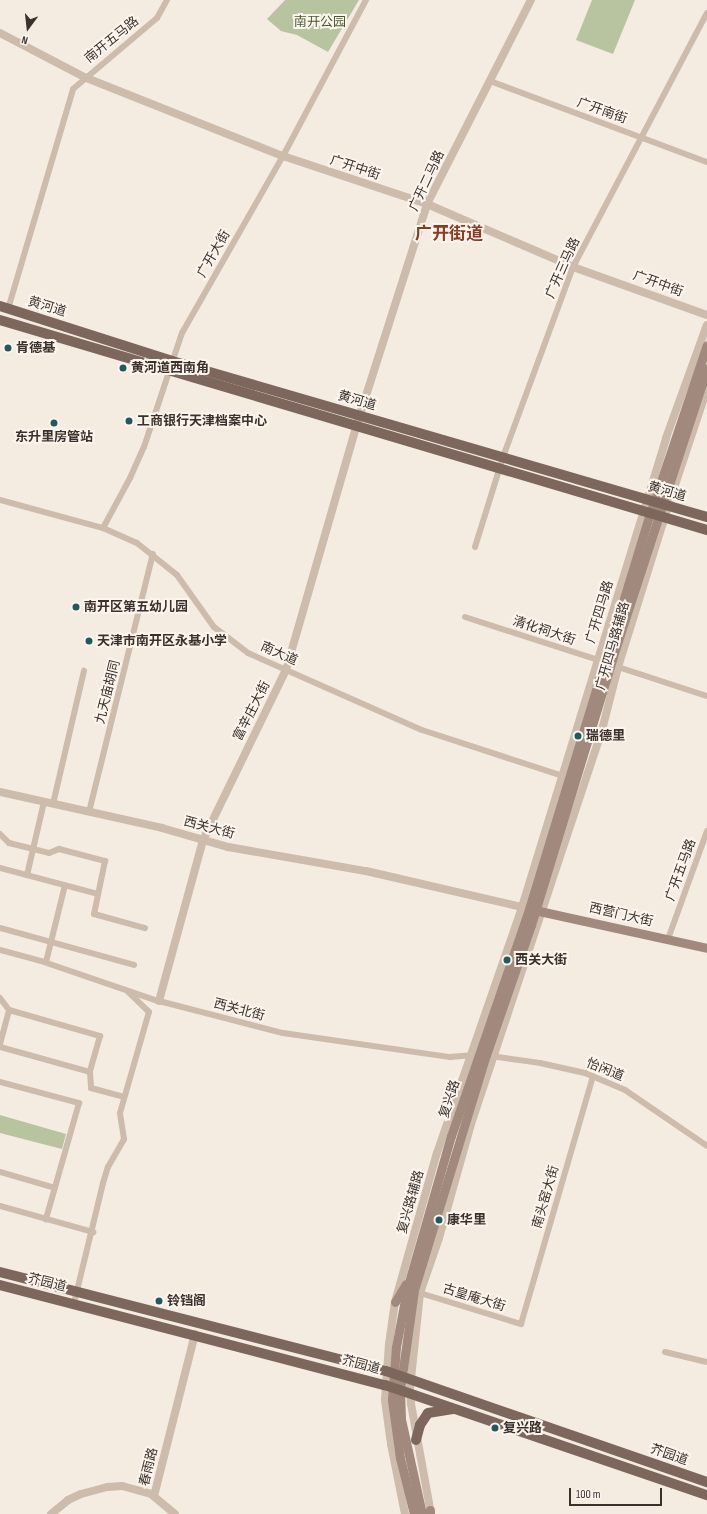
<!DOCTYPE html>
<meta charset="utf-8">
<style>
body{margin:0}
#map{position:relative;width:707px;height:1514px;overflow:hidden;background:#f4ebe1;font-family:"Sofia Sans Condensed","Noto Sans SC",sans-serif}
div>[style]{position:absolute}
.green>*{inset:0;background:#b8c4a0}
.minor>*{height:6px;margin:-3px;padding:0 3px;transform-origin:3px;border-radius:3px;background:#cdbbac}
.tertiary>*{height:8px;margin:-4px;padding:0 4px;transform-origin:4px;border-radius:4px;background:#cdbbac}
.secondary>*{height:9px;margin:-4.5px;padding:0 4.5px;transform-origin:4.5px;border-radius:4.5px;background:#a18a7d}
.primary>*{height:10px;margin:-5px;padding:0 5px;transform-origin:5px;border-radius:5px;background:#7d675c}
.dots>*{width:11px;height:11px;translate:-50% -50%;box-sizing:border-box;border:2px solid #fbf5ee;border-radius:50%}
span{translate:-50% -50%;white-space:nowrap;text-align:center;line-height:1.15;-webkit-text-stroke:4px #fbf5ee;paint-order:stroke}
.park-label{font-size:13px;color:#4a5a2e}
.street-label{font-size:13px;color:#3b302b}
.poi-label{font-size:13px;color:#3b302b;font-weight:700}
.left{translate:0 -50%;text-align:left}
.district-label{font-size:17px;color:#8c3b22;font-weight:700}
.north{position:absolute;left:8px;top:8px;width:40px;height:40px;-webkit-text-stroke:3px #fbf5ee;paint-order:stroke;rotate:195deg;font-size:11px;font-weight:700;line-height:16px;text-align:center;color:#3b302b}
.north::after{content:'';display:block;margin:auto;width:14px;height:18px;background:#3b302b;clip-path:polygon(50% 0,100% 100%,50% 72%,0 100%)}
.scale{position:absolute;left:569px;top:1488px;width:93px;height:18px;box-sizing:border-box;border:2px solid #3b302b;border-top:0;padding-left:5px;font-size:12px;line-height:14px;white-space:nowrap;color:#3b302b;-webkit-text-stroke:3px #fbf5ee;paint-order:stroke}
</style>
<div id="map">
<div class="green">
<div style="clip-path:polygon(285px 0,359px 0,328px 52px,297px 35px,281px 31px,267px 19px)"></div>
<div style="clip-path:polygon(592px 0,635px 0,613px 54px,576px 40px)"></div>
<div style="clip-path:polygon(0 1115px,66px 1134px,62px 1149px,0 1133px)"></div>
</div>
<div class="minor">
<div style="left:490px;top:81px;width:232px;rotate:20.5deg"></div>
<div style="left:8px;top:309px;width:229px;rotate:-73.5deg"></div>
<div style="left:73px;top:89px;width:110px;rotate:-40.2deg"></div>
<div style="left:157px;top:18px;width:21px;rotate:-61deg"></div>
<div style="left:0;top:500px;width:107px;rotate:15.2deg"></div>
<div style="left:103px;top:528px;width:37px;rotate:24deg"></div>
<div style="left:137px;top:543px;width:51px;rotate:38.7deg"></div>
<div style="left:177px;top:575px;width:64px;rotate:54.6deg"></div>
<div style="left:214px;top:627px;width:43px;rotate:37.4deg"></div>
<div style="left:248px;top:653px;width:190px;rotate:23.9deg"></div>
<div style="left:422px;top:730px;width:151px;rotate:18.1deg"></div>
<div style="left:103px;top:528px;width:57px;rotate:-61.6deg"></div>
<div style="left:130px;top:478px;width:34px;rotate:-66deg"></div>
<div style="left:144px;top:447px;width:120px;rotate:-71.6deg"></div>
<div style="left:182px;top:333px;width:204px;rotate:-60.3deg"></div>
<div style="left:283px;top:156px;width:177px;rotate:-62deg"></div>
<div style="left:475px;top:547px;width:94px;rotate:-72.7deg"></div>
<div style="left:503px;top:457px;width:202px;rotate:-69.8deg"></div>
<div style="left:573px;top:267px;width:287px;rotate:-62.2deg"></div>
<div style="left:465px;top:617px;width:143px;rotate:17.9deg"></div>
<div style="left:615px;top:666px;width:97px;rotate:18.1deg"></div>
<div style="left:53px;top:804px;width:137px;rotate:-76.9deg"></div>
<div style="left:89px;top:812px;width:266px;rotate:-76.1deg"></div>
<div style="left:0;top:834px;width:13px;rotate:45deg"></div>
<div style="left:9px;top:843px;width:41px;rotate:14deg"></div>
<div style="left:49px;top:853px;width:11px;rotate:-22deg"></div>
<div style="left:59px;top:849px;width:48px;rotate:14.6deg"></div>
<div style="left:105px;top:861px;width:54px;rotate:101.7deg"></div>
<div style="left:94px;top:914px;width:53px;rotate:15.4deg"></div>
<div style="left:0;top:868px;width:101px;rotate:14.9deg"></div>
<div style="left:27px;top:875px;width:75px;rotate:-76.9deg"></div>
<div style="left:0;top:928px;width:139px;rotate:15.4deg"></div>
<div style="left:668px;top:939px;width:115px;rotate:-70.1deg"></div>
<div style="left:0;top:950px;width:42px;rotate:15deg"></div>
<div style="left:41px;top:961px;width:120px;rotate:18.9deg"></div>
<div style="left:155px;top:1000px;width:132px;rotate:14.5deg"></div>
<div style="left:283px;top:1033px;width:169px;rotate:8.2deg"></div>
<div style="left:450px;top:1057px;width:24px;rotate:-5deg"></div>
<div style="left:46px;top:962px;width:79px;rotate:-76.1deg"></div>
<div style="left:0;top:998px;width:15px;rotate:53deg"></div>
<div style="left:9px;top:1010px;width:95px;rotate:15.9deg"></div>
<div style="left:100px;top:1036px;width:37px;rotate:106deg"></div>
<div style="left:90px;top:1072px;width:16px;rotate:86deg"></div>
<div style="left:91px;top:1088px;width:34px;rotate:15deg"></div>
<div style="left:0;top:1044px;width:35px;rotate:-75deg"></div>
<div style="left:0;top:1047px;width:93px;rotate:15.5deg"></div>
<div style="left:491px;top:1056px;width:49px;rotate:8.1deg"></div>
<div style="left:540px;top:1063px;width:46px;rotate:12.5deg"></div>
<div style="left:585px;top:1073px;width:43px;rotate:23deg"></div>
<div style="left:625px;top:1090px;width:99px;rotate:34.3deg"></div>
<div style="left:0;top:1082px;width:82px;rotate:14.9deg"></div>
<div style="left:79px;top:1103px;width:121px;rotate:105.9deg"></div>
<div style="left:0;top:1172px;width:57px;rotate:16.2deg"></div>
<div style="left:0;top:1206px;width:97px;rotate:15.6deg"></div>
<div style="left:420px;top:1293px;width:106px;rotate:17.1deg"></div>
<div style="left:521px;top:1324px;width:258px;rotate:-73.8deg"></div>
<div style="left:74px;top:1303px;width:123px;rotate:-76.4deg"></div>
<div style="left:103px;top:1183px;width:17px;rotate:-73deg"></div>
<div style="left:108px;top:1167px;width:32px;rotate:-60deg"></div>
<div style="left:124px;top:1139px;width:26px;rotate:-99deg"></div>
<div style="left:120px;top:1113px;width:105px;rotate:-74deg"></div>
<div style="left:149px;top:1012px;width:29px;rotate:-136deg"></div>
<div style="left:665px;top:1352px;width:43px;rotate:13.4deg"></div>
</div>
<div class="tertiary">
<div style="left:0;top:33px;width:95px;rotate:27.6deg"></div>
<div style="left:84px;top:77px;width:214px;rotate:21.7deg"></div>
<div style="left:283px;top:156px;width:152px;rotate:18.4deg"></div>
<div style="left:427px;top:204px;width:159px;rotate:23.3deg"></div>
<div style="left:573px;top:267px;width:142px;rotate:19.7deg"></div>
<div style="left:0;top:792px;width:166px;rotate:12.5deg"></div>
<div style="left:162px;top:828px;width:69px;rotate:16.1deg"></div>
<div style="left:228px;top:847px;width:140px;rotate:9.9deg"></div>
<div style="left:366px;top:871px;width:164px;rotate:13deg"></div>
<div style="left:159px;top:1001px;width:167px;rotate:-74.7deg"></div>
<div style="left:203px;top:840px;width:189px;rotate:-64deg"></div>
<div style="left:286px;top:670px;width:253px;rotate:-73.9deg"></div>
<div style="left:356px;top:427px;width:234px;rotate:-72.3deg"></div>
<div style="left:427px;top:204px;width:229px;rotate:-63deg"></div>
<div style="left:154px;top:1496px;width:167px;rotate:-75.8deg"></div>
<div style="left:51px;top:1514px;width:22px;rotate:-39deg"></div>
<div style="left:68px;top:1500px;width:14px;rotate:-25deg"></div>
<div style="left:81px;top:1494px;width:28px;rotate:-15deg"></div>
<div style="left:108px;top:1487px;width:14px;rotate:-4deg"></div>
<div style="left:122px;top:1486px;width:30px;rotate:15deg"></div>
<div style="left:151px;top:1494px;width:31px;rotate:40deg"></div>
<div style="left:405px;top:1514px;width:71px;rotate:-101.3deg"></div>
<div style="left:391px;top:1444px;width:44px;rotate:-97.8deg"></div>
<div style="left:385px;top:1400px;width:56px;rotate:-85.9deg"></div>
<div style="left:389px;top:1344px;width:42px;rotate:-81.9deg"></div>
<div style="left:395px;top:1302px;width:155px;rotate:-74.3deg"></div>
<div style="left:437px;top:1153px;width:260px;rotate:-70.9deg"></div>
<div style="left:522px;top:907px;width:491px;rotate:-72.9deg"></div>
<div style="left:666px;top:438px;width:120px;rotate:-70.1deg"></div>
<div style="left:431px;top:1514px;width:112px;rotate:-100.3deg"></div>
<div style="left:411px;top:1404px;width:16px;rotate:-94deg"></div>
<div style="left:410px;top:1388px;width:96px;rotate:-84deg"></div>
<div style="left:420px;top:1293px;width:58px;rotate:-70.9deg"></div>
<div style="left:439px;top:1238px;width:118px;rotate:-74.3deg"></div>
<div style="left:471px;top:1124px;width:415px;rotate:-71.6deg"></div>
<div style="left:602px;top:730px;width:65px;rotate:-75.7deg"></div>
<div style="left:618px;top:667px;width:169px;rotate:-72.7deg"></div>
<div style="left:668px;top:506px;width:123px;rotate:-71.6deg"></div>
</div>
<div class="secondary">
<div style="left:530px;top:909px;width:181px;rotate:12.4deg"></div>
<div style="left:395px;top:1302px;width:21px;rotate:-59deg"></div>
<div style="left:430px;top:1510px;width:4px;rotate:90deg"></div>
<div style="left:414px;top:1514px;width:58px;rotate:-104deg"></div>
<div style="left:400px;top:1458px;width:59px;rotate:-97.9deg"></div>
<div style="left:392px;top:1400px;width:53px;rotate:-85.7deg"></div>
<div style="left:396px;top:1347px;width:59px;rotate:-79.3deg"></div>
<div style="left:407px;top:1289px;width:159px;rotate:-74deg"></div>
<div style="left:451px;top:1136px;width:240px;rotate:-71deg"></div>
<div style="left:529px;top:909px;width:413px;rotate:-73deg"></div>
<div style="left:650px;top:514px;width:178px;rotate:-71.4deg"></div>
<div style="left:422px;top:1514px;width:97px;rotate:-102.5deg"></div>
<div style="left:401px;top:1419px;width:29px;rotate:-92deg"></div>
<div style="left:400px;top:1390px;width:101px;rotate:-82deg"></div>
<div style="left:414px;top:1290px;width:246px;rotate:-73deg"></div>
<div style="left:486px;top:1055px;width:138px;rotate:-70.9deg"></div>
<div style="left:531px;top:925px;width:281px;rotate:-73deg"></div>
<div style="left:613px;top:656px;width:303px;rotate:-71.9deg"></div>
</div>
<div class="primary">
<div style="left:0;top:306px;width:181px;rotate:17.7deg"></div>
<div style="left:172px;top:361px;width:557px;rotate:16.26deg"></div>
<div style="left:0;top:320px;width:738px;rotate:16.54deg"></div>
<div style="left:0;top:1272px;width:398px;rotate:14.4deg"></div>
<div style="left:386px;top:1371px;width:340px;rotate:19.1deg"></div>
<div style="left:0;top:1285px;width:398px;rotate:14.6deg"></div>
<div style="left:385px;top:1385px;width:340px;rotate:18.9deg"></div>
<div style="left:416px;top:1440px;width:16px;rotate:-75deg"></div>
<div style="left:420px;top:1425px;width:14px;rotate:-56deg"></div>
<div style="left:428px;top:1413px;width:25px;rotate:-9deg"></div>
</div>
<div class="dots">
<div style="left:8px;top:348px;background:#1f5a5e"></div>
<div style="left:123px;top:368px;background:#1f5a5e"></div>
<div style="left:129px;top:421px;background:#1f5a5e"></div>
<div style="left:54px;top:423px;background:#1f5a5e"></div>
<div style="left:76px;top:607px;background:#1f5a5e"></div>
<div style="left:89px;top:641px;background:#1f5a5e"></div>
<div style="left:578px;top:736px;background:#1f5a5e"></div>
<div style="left:507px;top:960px;background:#1f5a5e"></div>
<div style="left:439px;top:1220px;background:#1f5a5e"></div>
<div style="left:159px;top:1301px;background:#1f5a5e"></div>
<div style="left:495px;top:1428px;background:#1f5a5e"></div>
</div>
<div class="park-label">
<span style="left:320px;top:22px">南开公园</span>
</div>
<div class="street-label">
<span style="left:112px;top:40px;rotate:-39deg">南开五马路</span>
<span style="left:602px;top:111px;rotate:20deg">广开南街</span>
<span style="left:355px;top:168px;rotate:18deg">广开中街</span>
<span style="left:427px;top:181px;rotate:-65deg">广开二马路</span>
<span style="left:214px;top:254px;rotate:-60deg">广开大街</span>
<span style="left:563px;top:268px;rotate:-66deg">广开三马路</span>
<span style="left:658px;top:284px;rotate:20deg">广开中街</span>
<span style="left:47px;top:307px;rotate:17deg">黄河道</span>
<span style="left:357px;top:401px;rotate:16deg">黄河道</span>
<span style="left:667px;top:492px;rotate:16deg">黄河道</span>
<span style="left:600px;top:612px;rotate:-73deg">广开四马路</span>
<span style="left:544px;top:631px;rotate:18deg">清化祠大街</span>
<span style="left:613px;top:646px;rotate:-74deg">广开四马路辅路</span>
<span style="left:279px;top:654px;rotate:24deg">南大道</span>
<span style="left:108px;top:692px;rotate:-76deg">九天庙胡同</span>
<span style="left:252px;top:711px;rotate:-63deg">富辛庄大街</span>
<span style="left:209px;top:828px;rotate:15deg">西关大街</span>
<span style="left:681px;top:870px;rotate:-70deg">广开五马路</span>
<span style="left:621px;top:915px;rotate:13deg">西营门大街</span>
<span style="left:239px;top:1010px;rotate:15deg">西关北街</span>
<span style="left:605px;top:1070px;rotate:22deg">怡闲道</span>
<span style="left:450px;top:1099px;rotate:-72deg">复兴路</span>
<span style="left:546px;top:1197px;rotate:-74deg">南头窑大街</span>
<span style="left:411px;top:1202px;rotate:-74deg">复兴路辅路</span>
<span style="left:47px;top:1283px;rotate:14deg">芥园道</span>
<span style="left:474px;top:1298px;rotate:17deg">古皇庵大街</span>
<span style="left:361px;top:1365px;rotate:15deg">芥园道</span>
<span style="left:669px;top:1455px;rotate:19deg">芥园道</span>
<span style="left:149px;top:1467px;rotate:-76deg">春雨路</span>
</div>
<div class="poi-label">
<span class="left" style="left:16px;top:348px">肯德基</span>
<span class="left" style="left:131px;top:368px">黄河道西南角</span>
<span class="left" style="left:137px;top:421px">工商银行天津档案中心</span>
<span style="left:54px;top:437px">东升里房管站</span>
<span class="left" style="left:84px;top:607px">南开区第五幼儿园</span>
<span class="left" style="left:97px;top:641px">天津市南开区永基小学</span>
<span class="left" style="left:586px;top:736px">瑞德里</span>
<span class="left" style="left:515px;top:960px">西关大街</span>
<span class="left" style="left:447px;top:1220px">康华里</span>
<span class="left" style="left:167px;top:1301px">铃铛阁</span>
<span class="left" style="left:503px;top:1428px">复兴路</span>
</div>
<div class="district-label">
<span style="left:449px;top:235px">广开街道</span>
</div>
<div class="north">N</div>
<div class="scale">100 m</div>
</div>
